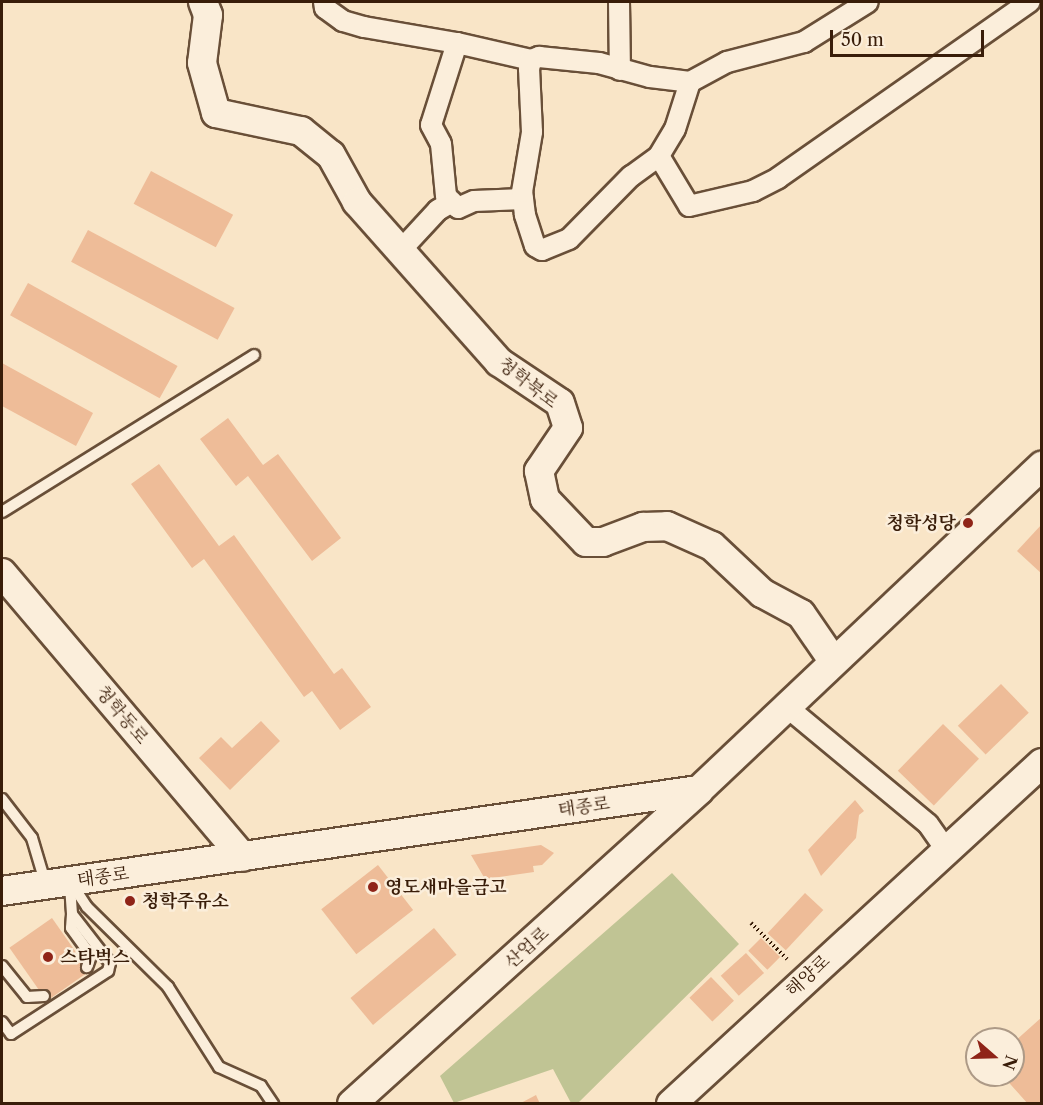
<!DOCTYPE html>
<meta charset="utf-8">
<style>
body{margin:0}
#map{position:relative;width:1043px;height:1105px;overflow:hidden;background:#f9e5c7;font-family:"Libre Caslon Text","Noto Serif KR",serif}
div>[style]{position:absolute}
.green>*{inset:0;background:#c0c494}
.building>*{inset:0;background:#eebc98;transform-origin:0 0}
.path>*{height:4px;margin-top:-2px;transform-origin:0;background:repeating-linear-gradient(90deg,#391d09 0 1.5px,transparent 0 4.5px)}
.roads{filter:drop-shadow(2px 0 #694f38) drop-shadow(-2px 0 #694f38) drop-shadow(0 2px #694f38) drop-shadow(0 -2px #694f38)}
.lane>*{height:10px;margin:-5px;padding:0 5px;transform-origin:5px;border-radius:5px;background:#fbeedb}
.street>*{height:20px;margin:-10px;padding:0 10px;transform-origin:10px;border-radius:10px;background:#fbeedb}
.secondary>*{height:28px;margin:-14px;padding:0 14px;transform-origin:14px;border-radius:14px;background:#fbeedb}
.dots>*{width:16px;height:16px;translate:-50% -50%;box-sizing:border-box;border:3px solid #fbeedb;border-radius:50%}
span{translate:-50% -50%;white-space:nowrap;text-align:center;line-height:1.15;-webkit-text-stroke:5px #fbeedb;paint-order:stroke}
.street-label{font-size:18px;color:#391d09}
.poi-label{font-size:18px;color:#391d09;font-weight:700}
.right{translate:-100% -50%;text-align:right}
.left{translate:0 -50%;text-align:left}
.frame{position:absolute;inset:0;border:3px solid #391d09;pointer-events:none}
.north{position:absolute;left:965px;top:1027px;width:60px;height:60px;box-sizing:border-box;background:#fbeedb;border:2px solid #ad9a87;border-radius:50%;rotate:110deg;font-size:16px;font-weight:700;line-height:24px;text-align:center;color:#391d09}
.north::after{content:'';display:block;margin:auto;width:21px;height:27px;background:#8f2418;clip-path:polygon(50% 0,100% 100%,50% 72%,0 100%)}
.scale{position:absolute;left:830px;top:30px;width:154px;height:27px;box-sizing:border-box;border:3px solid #391d09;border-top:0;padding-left:8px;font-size:18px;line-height:21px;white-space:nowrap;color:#391d09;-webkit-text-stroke:4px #fbeedb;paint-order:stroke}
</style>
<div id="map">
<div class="green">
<div style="clip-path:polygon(672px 873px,739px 944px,578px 1103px,571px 1103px,553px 1069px,454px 1103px,440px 1076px)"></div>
</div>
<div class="building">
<div style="left:151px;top:171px;width:93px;height:37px;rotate:28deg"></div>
<div style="left:88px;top:230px;width:166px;height:36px;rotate:28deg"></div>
<div style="left:28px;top:283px;width:171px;height:37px;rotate:29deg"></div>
<div style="clip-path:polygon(2px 363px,93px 413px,76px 446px,2px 406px)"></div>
<div style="clip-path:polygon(228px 418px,263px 465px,278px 454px,341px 538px,312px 561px,248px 476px,236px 486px,200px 439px)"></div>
<div style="clip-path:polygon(159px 464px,219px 546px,234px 535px,334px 674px,342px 668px,371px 707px,340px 730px,312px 691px,304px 697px,204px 559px,192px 568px,131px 484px)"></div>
<div style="clip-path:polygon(1042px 524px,1042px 574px,1017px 551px)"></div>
<div style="left:1001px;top:684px;width:40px;height:60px;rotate:46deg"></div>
<div style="clip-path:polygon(261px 721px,280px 741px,230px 790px,199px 758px,221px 737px,232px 748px)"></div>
<div style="left:943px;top:724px;width:50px;height:65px;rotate:44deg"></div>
<div style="clip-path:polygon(855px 800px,864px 811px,859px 815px,856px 838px,821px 876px,808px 850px)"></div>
<div style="clip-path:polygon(541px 845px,554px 853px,542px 865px,533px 866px,534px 872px,485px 879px,471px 855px)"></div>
<div style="left:378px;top:865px;width:57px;height:72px;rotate:52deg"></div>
<div style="left:805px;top:893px;width:25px;height:55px;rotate:43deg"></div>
<div style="left:52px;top:918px;width:65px;height:52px;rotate:55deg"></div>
<div style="left:434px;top:928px;width:35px;height:109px;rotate:50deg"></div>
<div style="left:761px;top:938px;width:27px;height:18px;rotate:45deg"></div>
<div style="left:746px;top:953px;width:27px;height:34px;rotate:48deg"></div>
<div style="left:711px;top:977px;width:33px;height:30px;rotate:46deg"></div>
<div style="clip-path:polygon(1042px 1017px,1042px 1104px,1028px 1104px,1002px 1075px,1013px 1075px,1013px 1043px)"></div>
<div style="clip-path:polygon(536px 1095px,540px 1104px,519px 1104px)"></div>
</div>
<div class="path">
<div style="left:751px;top:923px;width:51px;rotate:45deg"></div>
</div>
<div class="roads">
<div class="lane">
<div style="left:2px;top:512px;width:297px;rotate:-31.9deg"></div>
<div style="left:2px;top:799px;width:49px;rotate:52.4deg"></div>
<div style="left:32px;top:838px;width:49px;rotate:73.4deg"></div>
<div style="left:72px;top:884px;width:27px;rotate:57deg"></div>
<div style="left:87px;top:907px;width:114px;rotate:44.6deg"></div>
<div style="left:168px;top:987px;width:95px;rotate:57.5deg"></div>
<div style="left:219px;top:1067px;width:46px;rotate:24.3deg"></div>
<div style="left:261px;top:1086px;width:22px;rotate:56deg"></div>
<div style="left:72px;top:914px;width:14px;rotate:94deg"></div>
<div style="left:71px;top:928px;width:34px;rotate:54deg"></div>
<div style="left:91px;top:956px;width:12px;rotate:110deg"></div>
<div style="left:2px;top:966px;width:40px;rotate:51deg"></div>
<div style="left:27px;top:997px;width:17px;rotate:-3deg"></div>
<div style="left:2px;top:1022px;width:15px;rotate:53deg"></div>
<div style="left:11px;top:1034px;width:116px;rotate:-33deg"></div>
<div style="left:108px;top:971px;width:8px;rotate:-76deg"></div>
<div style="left:110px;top:963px;width:62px;rotate:-127.8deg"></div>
<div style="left:72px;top:914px;width:32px;rotate:-94deg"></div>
</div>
<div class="street">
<div style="left:324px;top:2px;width:6px;rotate:81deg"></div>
<div style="left:325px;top:8px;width:22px;rotate:36deg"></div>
<div style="left:343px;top:21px;width:22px;rotate:16deg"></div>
<div style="left:364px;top:27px;width:94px;rotate:9.8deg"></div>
<div style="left:457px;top:43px;width:76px;rotate:12.9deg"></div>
<div style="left:619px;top:2px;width:68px;rotate:89.2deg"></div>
<div style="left:457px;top:43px;width:86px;rotate:107.6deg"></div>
<div style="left:431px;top:125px;width:21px;rotate:62deg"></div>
<div style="left:441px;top:144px;width:52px;rotate:84.5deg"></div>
<div style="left:446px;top:196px;width:17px;rotate:45deg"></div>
<div style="left:458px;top:208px;width:17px;rotate:-24deg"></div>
<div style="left:474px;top:201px;width:49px;rotate:-2.3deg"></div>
<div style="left:539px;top:57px;width:60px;rotate:5.7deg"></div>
<div style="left:599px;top:63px;width:53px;rotate:15.4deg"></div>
<div style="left:650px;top:77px;width:40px;rotate:7.1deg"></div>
<div style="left:690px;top:82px;width:49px;rotate:107.7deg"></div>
<div style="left:675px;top:129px;width:31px;rotate:121deg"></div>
<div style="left:659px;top:156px;width:34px;rotate:144deg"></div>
<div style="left:631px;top:176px;width:88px;rotate:134.5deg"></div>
<div style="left:569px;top:239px;width:29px;rotate:158deg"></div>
<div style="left:542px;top:250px;width:8px;rotate:-150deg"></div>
<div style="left:535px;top:246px;width:33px;rotate:-108deg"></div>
<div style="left:525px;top:215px;width:23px;rotate:-97deg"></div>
<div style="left:522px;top:192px;width:61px;rotate:-80.5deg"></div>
<div style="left:532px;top:132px;width:63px;rotate:-92.7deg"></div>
<div style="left:529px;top:69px;width:9px;rotate:-77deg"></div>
<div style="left:531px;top:60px;width:9px;rotate:-21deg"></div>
<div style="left:690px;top:82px;width:42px;rotate:-28.4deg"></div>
<div style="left:727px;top:62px;width:80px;rotate:-14.6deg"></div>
<div style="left:804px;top:42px;width:75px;rotate:-32deg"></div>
<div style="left:659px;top:156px;width:58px;rotate:59deg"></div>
<div style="left:689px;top:206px;width:66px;rotate:-13.2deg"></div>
<div style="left:753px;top:191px;width:28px;rotate:-27deg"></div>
<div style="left:778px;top:178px;width:307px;rotate:-35deg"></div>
<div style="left:400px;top:251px;width:56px;rotate:-47.2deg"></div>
<div style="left:438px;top:210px;width:16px;rotate:-30deg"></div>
<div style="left:787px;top:707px;width:183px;rotate:39.7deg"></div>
<div style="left:928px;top:824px;width:29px;rotate:55deg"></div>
</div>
<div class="secondary">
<div style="left:203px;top:2px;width:14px;rotate:69deg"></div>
<div style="left:208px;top:15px;width:48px;rotate:97.1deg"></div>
<div style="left:202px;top:63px;width:52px;rotate:74.4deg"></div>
<div style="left:216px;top:113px;width:87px;rotate:12deg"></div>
<div style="left:301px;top:131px;width:38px;rotate:39deg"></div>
<div style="left:331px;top:155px;width:54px;rotate:61deg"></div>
<div style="left:357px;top:202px;width:214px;rotate:48.4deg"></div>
<div style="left:499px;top:362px;width:73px;rotate:33.9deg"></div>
<div style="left:560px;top:403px;width:26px;rotate:72deg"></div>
<div style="left:568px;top:428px;width:52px;rotate:124deg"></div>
<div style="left:539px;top:471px;width:29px;rotate:78deg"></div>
<div style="left:545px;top:499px;width:59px;rotate:46.4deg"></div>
<div style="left:586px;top:542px;width:17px"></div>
<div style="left:603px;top:542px;width:43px;rotate:-20.6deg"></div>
<div style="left:643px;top:527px;width:24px;rotate:-2deg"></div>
<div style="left:667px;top:526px;width:49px;rotate:24deg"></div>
<div style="left:712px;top:546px;width:69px;rotate:43.2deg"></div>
<div style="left:762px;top:593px;width:44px;rotate:28.3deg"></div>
<div style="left:801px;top:614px;width:58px;rotate:55.5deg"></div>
<div style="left:2px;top:573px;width:372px;rotate:49.7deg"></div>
<div style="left:2px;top:891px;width:704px;rotate:-8.25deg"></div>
<div style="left:699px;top:790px;width:472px;rotate:-43.4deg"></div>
<div style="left:352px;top:1104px;width:468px;rotate:-42.1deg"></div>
<div style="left:671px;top:1104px;width:504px;rotate:-42.59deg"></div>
</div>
</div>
<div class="dots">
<div style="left:968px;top:523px;background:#8f2418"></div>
<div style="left:373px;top:887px;background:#8f2418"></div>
<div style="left:130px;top:901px;background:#8f2418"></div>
<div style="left:48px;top:957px;background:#8f2418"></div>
</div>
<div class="street-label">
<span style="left:528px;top:383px;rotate:38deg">청학북로</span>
<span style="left:122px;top:715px;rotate:50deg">청학동로</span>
<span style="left:584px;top:807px;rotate:-8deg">태종로</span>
<span style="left:103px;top:877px;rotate:-8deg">태종로</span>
<span style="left:527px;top:948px;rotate:-42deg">산업로</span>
<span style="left:808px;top:976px;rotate:-43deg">해양로</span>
</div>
<div class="poi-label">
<span class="right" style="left:956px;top:523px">청학성당</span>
<span class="left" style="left:385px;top:887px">영도새마을금고</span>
<span class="left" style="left:142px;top:901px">청학주유소</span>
<span class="left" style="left:60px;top:957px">스타벅스</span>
</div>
<div class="frame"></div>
<div class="north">N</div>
<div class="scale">50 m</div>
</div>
